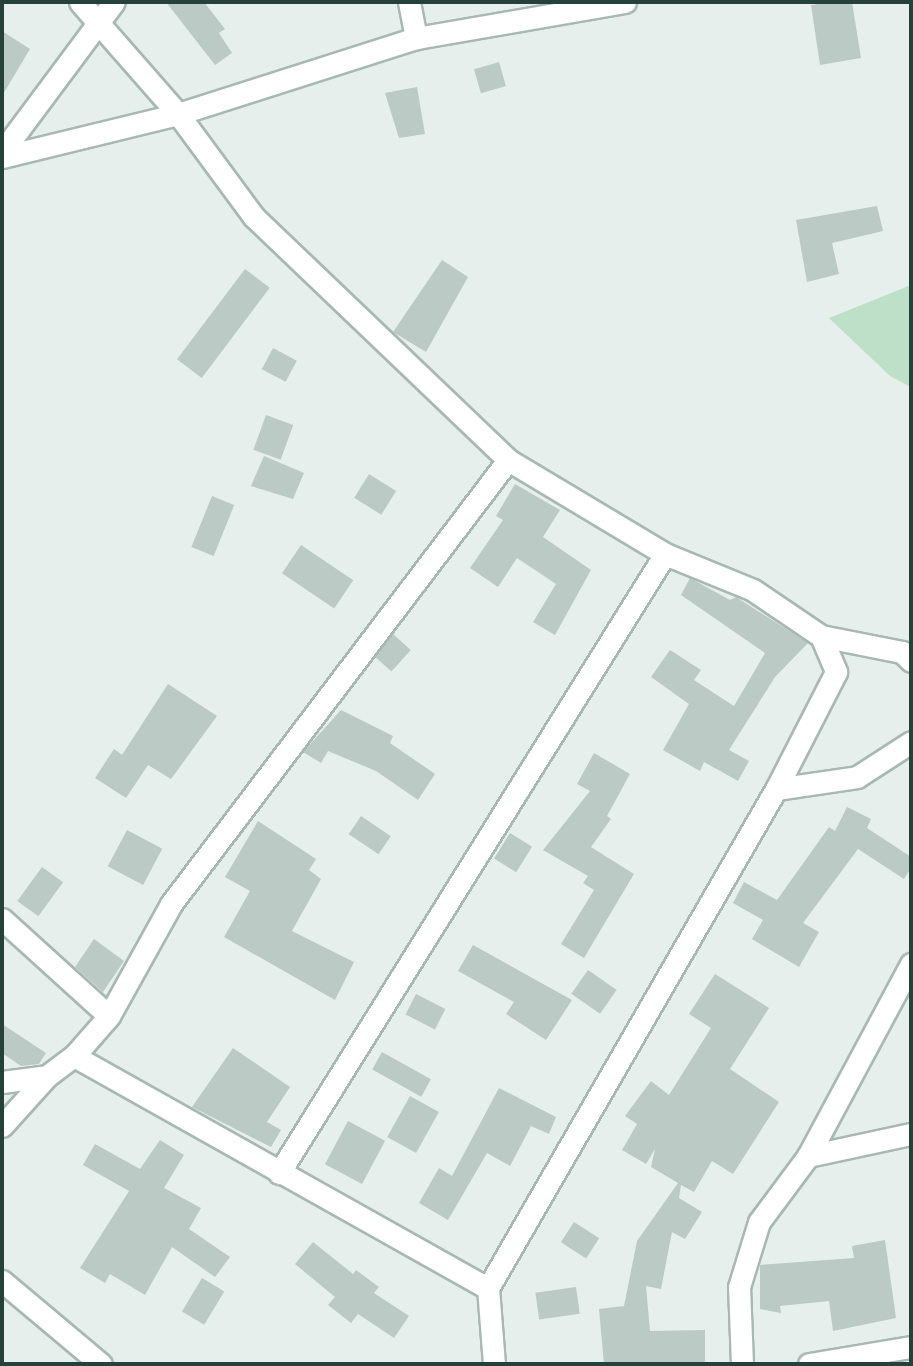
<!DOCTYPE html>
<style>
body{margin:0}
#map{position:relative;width:913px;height:1366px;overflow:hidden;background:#e6efeb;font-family:Poppins,sans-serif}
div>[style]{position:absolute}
.green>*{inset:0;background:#bfe0c8}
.building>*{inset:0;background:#bbcac4;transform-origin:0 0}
.roads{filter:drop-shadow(2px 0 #a8b8b2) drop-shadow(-2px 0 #a8b8b2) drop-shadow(0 2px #a8b8b2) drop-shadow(0 -2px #a8b8b2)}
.minor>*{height:21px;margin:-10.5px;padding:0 10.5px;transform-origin:10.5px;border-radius:10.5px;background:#fff}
span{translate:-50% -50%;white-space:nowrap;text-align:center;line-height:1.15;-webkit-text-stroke:6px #f7fbf9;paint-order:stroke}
.frame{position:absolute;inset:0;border:4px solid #24423a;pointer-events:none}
</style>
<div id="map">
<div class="green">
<div style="clip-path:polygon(911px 285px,911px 387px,890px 376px,829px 318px)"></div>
</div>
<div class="building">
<div style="clip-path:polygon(166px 2px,204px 2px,225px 29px,219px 33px,232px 53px,215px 65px)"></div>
<div style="clip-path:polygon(831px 2px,852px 2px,861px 58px,820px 65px,811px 5px)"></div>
<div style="clip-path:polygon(2px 31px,30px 49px,2px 96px)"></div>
<div style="left:499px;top:62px;width:25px;height:26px;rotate:74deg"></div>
<div style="clip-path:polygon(417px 87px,425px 134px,399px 138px,385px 93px)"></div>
<div style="clip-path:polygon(877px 206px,883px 231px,832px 243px,839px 274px,807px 282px,796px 220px)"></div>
<div style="clip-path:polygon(442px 260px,468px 277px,426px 352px,393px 332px)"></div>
<div style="left:245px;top:269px;width:31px;height:113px;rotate:37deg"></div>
<div style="left:273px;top:348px;width:27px;height:24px;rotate:28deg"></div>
<div style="left:266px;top:415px;width:29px;height:37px;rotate:20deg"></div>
<div style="clip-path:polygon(264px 456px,304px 473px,293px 499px,251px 486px)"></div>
<div style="left:369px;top:474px;width:32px;height:28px;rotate:32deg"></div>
<div style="clip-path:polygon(515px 484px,560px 510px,543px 537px,591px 570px,555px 635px,533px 622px,556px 584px,517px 558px,498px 587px,470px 568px,503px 520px,496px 516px)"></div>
<div style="left:212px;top:496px;width:24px;height:55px;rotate:22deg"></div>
<div style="left:301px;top:545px;width:63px;height:34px;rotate:34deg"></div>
<div style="clip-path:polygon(690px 578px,730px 600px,736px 597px,808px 643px,775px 677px,729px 750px,749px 761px,738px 781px,704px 762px,700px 771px,663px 750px,689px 704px,651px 677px,670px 650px,701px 670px,694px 680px,734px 706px,765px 653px,681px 595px)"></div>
<div style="left:393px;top:634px;width:24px;height:29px;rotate:42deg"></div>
<div style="clip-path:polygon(168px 684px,217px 716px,171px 779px,148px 765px,126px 798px,95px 778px,114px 749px,122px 755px)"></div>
<div style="clip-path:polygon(341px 710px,393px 736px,390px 743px,435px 774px,418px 800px,376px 771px,328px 751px,321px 763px,303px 752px)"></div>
<div style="clip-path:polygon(594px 753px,630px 774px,607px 816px,611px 819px,591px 847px,634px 874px,584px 958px,561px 944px,594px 890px,583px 883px,588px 876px,543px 850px,590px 791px,577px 784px)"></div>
<div style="clip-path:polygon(847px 807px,871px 819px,867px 828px,911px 857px,911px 868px,904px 879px,858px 849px,803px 923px,819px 932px,799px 967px,752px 939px,763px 920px,733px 903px,744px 882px,777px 900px,829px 827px,835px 831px)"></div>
<div style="left:361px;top:816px;width:36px;height:22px;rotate:34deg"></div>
<div style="clip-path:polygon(258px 821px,316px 859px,309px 870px,321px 879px,292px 931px,354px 962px,335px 1000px,224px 937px,250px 891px,225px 877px)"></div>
<div style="left:127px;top:830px;width:40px;height:41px;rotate:28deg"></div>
<div style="left:510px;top:833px;width:26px;height:30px;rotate:32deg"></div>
<div style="left:42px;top:867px;width:26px;height:42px;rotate:36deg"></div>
<div style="clip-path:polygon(94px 939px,124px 961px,103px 992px,75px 967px)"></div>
<div style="clip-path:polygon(473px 945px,572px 1000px,546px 1040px,506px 1014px,514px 1002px,458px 971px)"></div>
<div style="left:588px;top:970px;width:35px;height:29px;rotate:35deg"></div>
<div style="clip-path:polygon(715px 974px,769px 1008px,730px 1069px,779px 1102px,733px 1174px,712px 1161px,694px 1192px,681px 1185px,679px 1198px,702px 1212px,685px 1239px,672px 1232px,661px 1289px,646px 1286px,650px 1331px,705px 1330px,705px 1363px,604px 1364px,599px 1309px,624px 1306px,637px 1241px,678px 1183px,651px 1167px,655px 1149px,646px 1164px,622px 1150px,637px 1124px,625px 1116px,651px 1081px,669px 1095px,711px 1028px,689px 1014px)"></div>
<div style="left:416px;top:994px;width:33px;height:23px;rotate:27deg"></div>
<div style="clip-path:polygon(2px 1024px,46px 1053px,39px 1064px,21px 1066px,2px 1053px)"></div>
<div style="clip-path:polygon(233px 1048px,290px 1087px,267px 1122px,281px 1130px,271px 1147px,192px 1107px)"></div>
<div style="left:382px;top:1052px;width:56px;height:20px;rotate:29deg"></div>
<div style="clip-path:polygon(499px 1088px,556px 1117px,549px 1134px,531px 1126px,510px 1166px,487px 1153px,448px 1220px,419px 1203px,439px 1168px,452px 1176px)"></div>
<div style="left:410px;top:1096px;width:33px;height:47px;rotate:29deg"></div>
<div style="left:348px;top:1121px;width:42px;height:49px;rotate:28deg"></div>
<div style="clip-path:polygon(160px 1140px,184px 1155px,164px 1188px,201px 1208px,189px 1229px,230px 1257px,215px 1277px,172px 1247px,145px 1295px,110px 1274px,105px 1283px,80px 1268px,129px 1191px,83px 1165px,95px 1144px,140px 1169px)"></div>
<div style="left:574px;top:1222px;width:30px;height:24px;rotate:33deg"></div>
<div style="clip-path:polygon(885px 1240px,896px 1318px,833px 1331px,829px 1301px,780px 1306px,781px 1313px,760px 1309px,760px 1265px,854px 1258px,852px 1246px)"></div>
<div style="clip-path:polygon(313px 1242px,353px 1274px,356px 1270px,379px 1287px,374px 1293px,409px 1316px,394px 1338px,358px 1314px,351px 1323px,328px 1305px,335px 1297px,295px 1264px)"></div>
<div style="left:202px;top:1278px;width:26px;height:39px;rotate:31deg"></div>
<div style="left:576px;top:1287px;width:27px;height:41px;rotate:82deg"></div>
</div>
<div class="roads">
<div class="minor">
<div style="left:80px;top:2px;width:149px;rotate:48.8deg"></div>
<div style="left:178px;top:114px;width:128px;rotate:53.6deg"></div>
<div style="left:254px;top:217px;width:352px;rotate:43.7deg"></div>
<div style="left:508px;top:460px;width:183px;rotate:30.9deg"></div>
<div style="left:665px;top:554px;width:95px;rotate:22.2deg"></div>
<div style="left:753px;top:590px;width:82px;rotate:34.1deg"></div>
<div style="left:821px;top:636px;width:39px;rotate:67deg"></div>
<div style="left:836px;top:672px;width:131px;rotate:117.1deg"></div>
<div style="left:776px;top:789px;width:576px;rotate:119.99deg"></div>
<div style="left:488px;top:1288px;width:76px;rotate:85.5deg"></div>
<div style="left:409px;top:2px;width:37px;rotate:79deg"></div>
<div style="left:2px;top:152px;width:187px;rotate:-53.3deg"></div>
<div style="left:2px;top:157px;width:181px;rotate:-13.7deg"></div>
<div style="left:178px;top:114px;width:250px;rotate:-17.7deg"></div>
<div style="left:416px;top:38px;width:212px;rotate:-9.8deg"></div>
<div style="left:821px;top:636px;width:83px;rotate:11.2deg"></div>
<div style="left:902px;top:652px;width:13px;rotate:45deg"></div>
<div style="left:776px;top:789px;width:82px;rotate:-8.4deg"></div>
<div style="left:857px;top:777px;width:64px;rotate:-32.9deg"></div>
<div style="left:2px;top:919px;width:144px;rotate:42.2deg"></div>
<div style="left:74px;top:1056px;width:53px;rotate:-48.8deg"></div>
<div style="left:109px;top:1016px;width:128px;rotate:-61deg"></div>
<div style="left:171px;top:904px;width:557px;rotate:-52.8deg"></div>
<div style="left:2px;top:1082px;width:45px;rotate:-7.6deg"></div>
<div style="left:2px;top:1126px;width:67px;rotate:-48deg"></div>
<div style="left:47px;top:1076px;width:34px;rotate:-37deg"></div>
<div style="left:74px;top:1056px;width:475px;rotate:29.3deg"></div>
<div style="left:808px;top:1156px;width:105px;rotate:-12.1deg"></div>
<div style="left:279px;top:1173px;width:729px;rotate:-58.05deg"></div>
<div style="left:2px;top:1281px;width:129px;rotate:40deg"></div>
<div style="left:742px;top:1364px;width:77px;rotate:-92.2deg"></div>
<div style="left:739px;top:1287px;width:68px;rotate:-72.9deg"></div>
<div style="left:759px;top:1222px;width:82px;rotate:-53.4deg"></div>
<div style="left:808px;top:1156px;width:218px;rotate:-61.8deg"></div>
<div style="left:809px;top:1364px;width:103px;rotate:-9.5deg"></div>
</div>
</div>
<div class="frame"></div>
</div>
